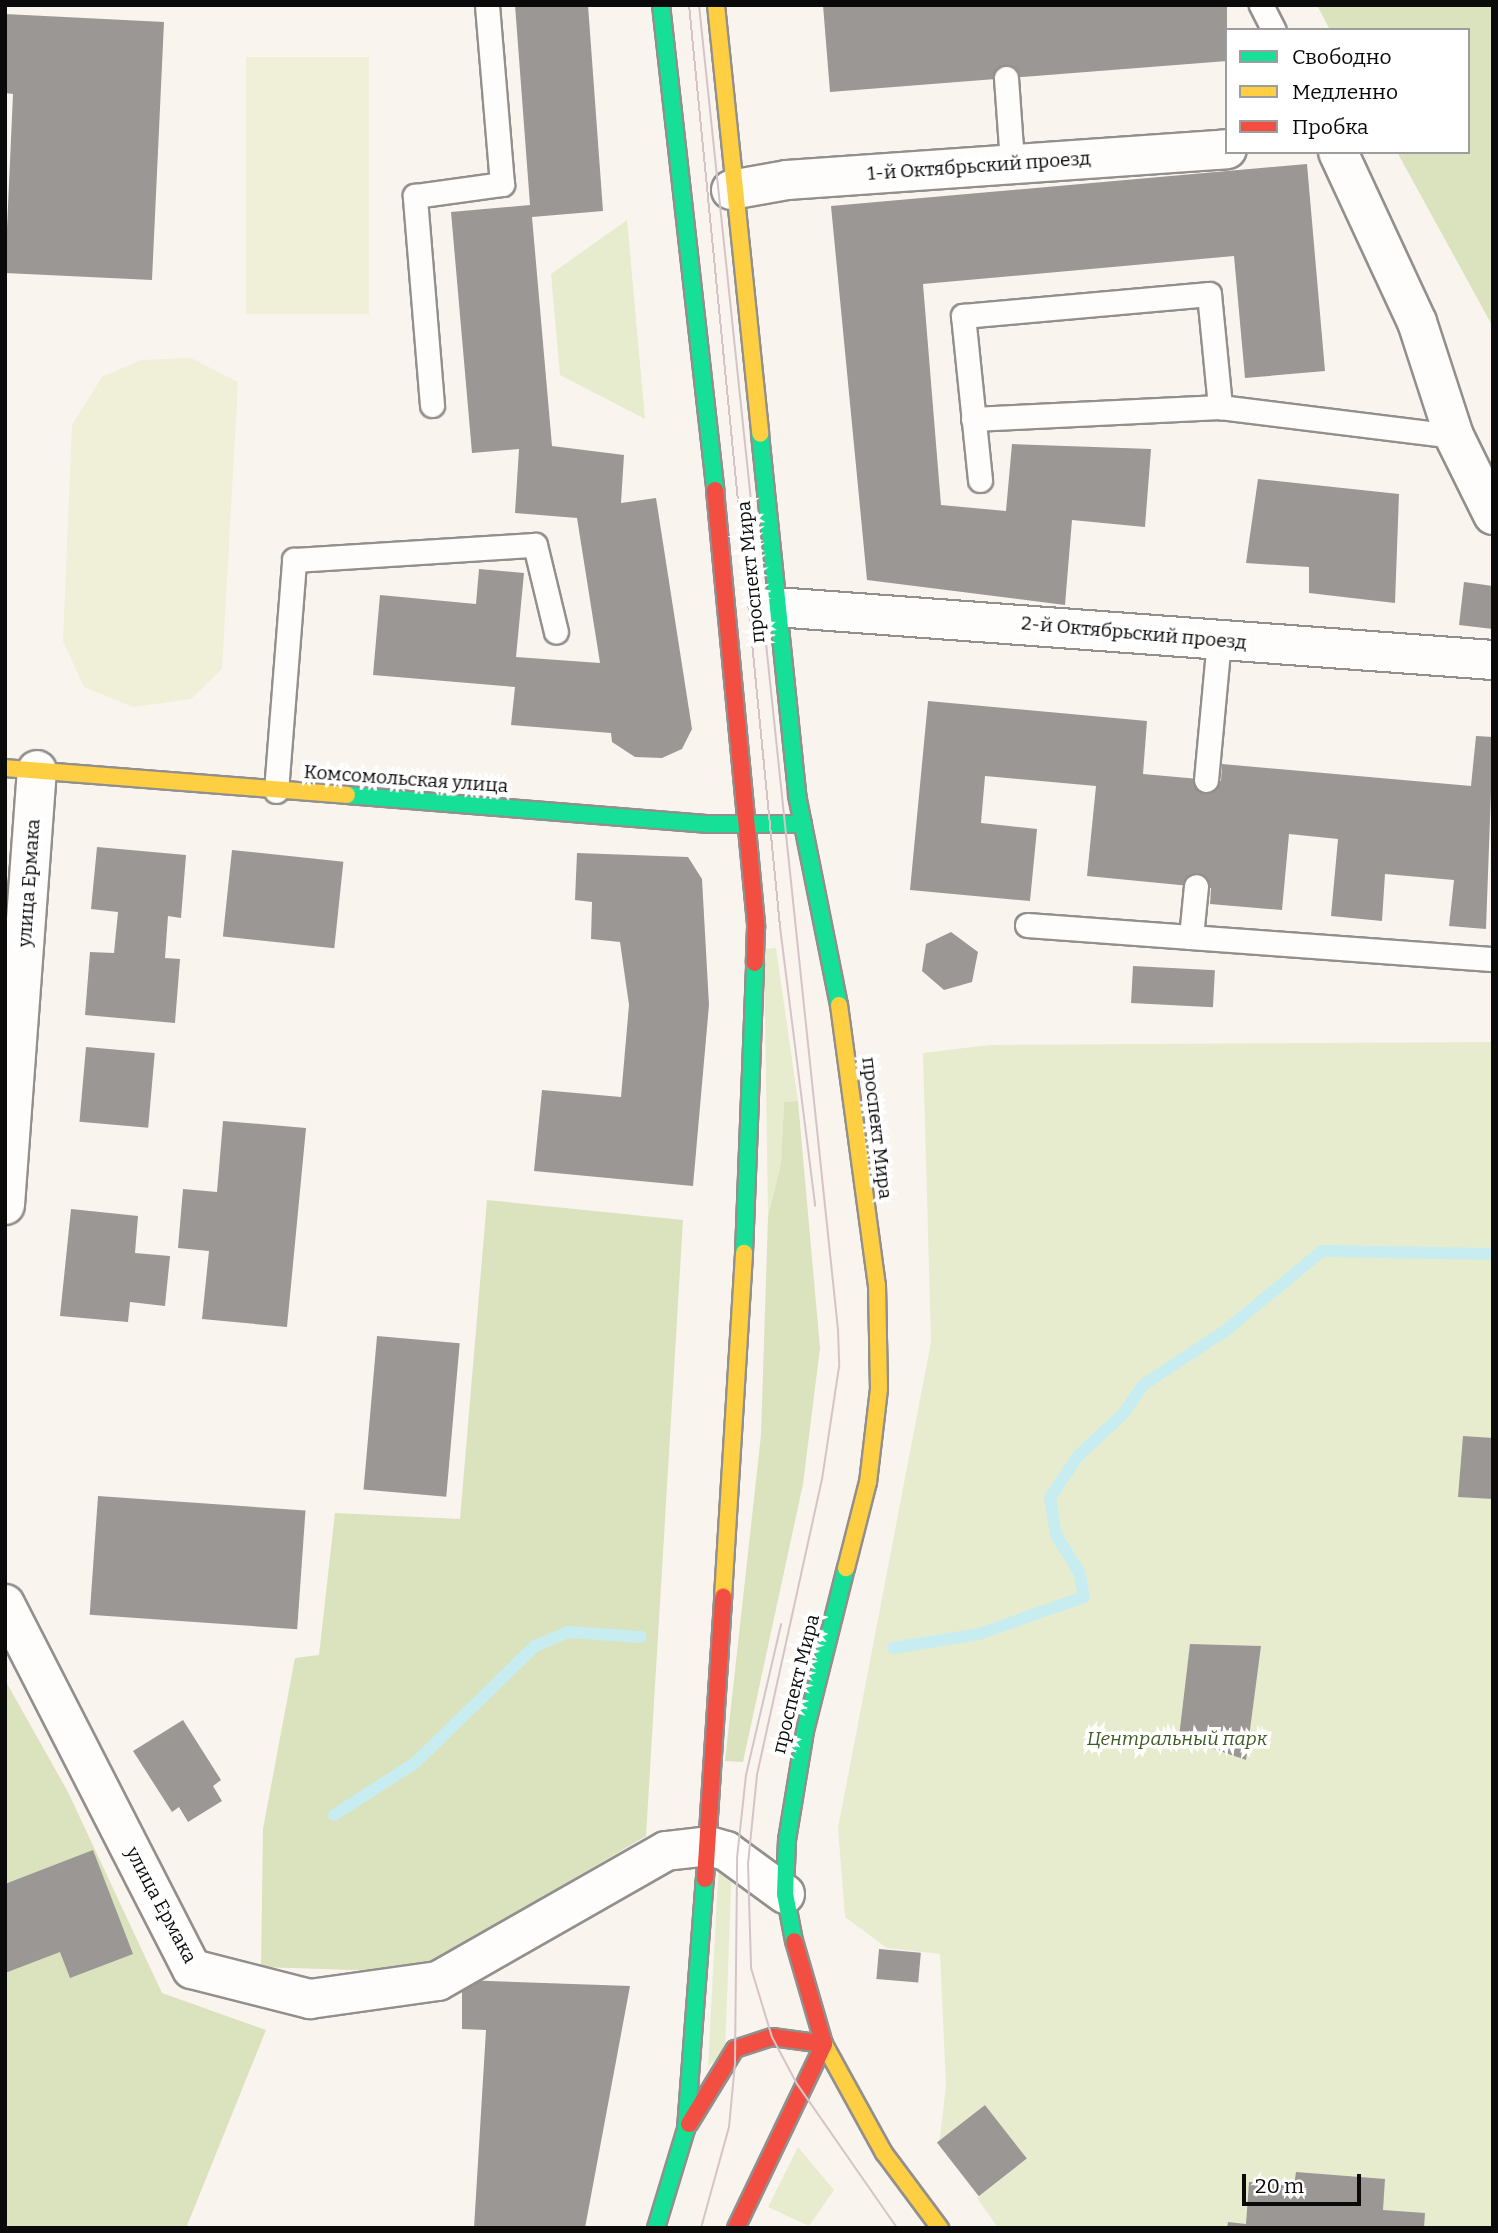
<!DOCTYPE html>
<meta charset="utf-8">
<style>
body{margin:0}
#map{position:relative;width:1498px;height:2233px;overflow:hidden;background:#f9f4ee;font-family:Bitter,serif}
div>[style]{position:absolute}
.green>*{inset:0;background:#e8eccf}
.forest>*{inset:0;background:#dbe2be}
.pitch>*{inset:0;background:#f0f0d9;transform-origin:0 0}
.stream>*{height:12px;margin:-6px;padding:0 6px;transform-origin:6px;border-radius:6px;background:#c7edf0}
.building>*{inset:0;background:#9b9794;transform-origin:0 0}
.roads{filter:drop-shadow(2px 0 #928f8d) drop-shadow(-2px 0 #928f8d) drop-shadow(0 2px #928f8d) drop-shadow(0 -2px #928f8d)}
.lane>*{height:23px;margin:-11.5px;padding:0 11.5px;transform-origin:11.5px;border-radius:11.5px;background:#fefdfc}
.street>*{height:38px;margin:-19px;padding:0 19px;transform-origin:19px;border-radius:19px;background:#fefdfc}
.fast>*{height:16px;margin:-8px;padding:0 8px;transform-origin:8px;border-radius:8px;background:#16e098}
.slow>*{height:16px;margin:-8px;padding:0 8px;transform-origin:8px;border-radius:8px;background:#ffcf43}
.jam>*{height:16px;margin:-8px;padding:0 8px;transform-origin:8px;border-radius:8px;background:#f24e42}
.tram>*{height:2px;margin:-1px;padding:0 1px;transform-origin:1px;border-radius:1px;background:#d4c4c8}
span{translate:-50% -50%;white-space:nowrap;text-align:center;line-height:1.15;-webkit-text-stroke:7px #fff;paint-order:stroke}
.street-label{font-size:19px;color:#0a0a0a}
.park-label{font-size:19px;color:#3c5c20;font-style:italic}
.frame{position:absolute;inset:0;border:7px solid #0a0a0a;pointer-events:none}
.legend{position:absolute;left:1225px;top:28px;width:245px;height:126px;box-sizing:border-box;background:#fff;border:2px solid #9d9d9d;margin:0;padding:9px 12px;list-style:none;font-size:21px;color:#0a0a0a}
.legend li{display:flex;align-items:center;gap:14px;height:35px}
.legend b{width:35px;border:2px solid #9d9d9d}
.scale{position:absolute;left:1242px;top:2174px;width:119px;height:32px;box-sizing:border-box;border:4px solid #0a0a0a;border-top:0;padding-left:9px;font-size:21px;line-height:24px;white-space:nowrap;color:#0a0a0a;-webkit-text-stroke:5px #fff;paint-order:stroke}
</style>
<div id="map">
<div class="green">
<div style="clip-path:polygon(627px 220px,645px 419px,560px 375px,551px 274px)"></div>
<div style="clip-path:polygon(776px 948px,798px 1101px,784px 1102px,781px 1163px,768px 1217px,764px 949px)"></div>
<div style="clip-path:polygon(1493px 1042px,1493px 2228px,998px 2228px,977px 2198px,1027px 2159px,985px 2105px,939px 2145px,946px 2086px,940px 1954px,887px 1948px,845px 1917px,838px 1828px,931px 1342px,923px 1053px,989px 1045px)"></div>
<div style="clip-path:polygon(719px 1861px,732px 1863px,725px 2052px,708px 2066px)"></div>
<div style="clip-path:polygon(798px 2147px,834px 2190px,809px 2226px,768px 2207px)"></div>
</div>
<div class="forest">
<div style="clip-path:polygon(1317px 5px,1493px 5px,1493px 327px,1397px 152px,1468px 152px,1468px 30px,1330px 30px)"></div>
<div style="clip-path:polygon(798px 1101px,820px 1348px,803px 1484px,743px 1762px,725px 1761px,761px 1435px,768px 1217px,781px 1163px,784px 1102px)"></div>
<div style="clip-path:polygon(487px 1200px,683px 1220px,646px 1836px,415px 1972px,261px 1967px,263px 1829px,295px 1658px,319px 1655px,335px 1513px,460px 1519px)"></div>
<div style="clip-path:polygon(5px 1680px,68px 1792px,162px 1993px,266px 2030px,186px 2228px,5px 2228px)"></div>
</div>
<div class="pitch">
<div style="left:246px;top:57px;width:123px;height:257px"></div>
<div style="clip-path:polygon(191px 358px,238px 382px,222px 669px,191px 699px,133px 707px,84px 687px,63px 641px,72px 425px,102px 377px,141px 360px)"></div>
</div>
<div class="stream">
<div style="left:893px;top:1648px;width:87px;rotate:-9.2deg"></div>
<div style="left:979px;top:1634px;width:111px;rotate:-19.4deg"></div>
<div style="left:1084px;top:1597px;width:25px;rotate:-101deg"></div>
<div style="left:1079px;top:1572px;width:44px;rotate:-121.9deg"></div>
<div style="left:1056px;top:1535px;width:37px;rotate:-99deg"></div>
<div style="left:1050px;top:1498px;width:49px;rotate:-56.6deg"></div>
<div style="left:1077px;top:1457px;width:63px;rotate:-43.1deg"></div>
<div style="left:1123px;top:1414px;width:35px;rotate:-55deg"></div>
<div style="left:1143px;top:1385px;width:98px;rotate:-33.4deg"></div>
<div style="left:1225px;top:1331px;width:126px;rotate:-39.5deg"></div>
<div style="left:1322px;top:1251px;width:171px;rotate:1deg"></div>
<div style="left:334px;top:1815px;width:96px;rotate:-32.7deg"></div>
<div style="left:415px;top:1763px;width:168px;rotate:-44.3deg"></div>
<div style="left:535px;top:1646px;width:36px;rotate:-23deg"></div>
<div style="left:568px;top:1632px;width:73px;rotate:3.9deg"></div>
</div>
<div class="building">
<div style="clip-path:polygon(515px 5px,588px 5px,603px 211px,532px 217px,552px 446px,624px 455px,621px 503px,656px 498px,692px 729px,682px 749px,662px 758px,635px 757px,612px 742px,611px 733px,511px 725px,515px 687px,373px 675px,380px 595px,476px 604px,479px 569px,524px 573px,516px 657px,600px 663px,577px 518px,515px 513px,519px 449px,472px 453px,451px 212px,530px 205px)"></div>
<div style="clip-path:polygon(823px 5px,1227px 5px,1227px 61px,830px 92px)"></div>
<div style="clip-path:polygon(5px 14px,164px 22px,152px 280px,5px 273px,13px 94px,5px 93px)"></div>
<div style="clip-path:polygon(1307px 164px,1325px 371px,1245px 378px,1234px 256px,923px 284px,941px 505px,1006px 511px,1012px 444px,1151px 449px,1145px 527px,1072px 520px,1065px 605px,867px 580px,831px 206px)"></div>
<div style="clip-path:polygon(1258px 479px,1399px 494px,1395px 603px,1309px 593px,1309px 567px,1246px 563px)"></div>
<div style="clip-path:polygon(1464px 582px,1493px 586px,1493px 629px,1459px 625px)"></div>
<div style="clip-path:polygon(928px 701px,1147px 721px,1143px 774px,1221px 781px,1222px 764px,1471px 786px,1476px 736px,1493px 737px,1486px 929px,1449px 926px,1454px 880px,1385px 874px,1382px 921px,1331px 916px,1338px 839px,1289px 834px,1282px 910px,1210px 904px,1211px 888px,1087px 876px,1096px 786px,985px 776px,981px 823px,1037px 829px,1030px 901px,910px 890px)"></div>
<div style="clip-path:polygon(97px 847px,186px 855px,181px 918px,168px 916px,165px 958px,180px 959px,175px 1023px,85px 1015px,90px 952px,114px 953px,118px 912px,91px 909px)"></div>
<div style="left:232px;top:850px;width:112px;height:87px;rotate:6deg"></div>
<div style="clip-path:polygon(577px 853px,688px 857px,702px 879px,709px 1005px,693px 1186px,534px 1171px,542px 1090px,621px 1097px,629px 1005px,620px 942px,591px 939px,592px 902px,575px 900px)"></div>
<div style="clip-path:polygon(951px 932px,978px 952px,972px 982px,944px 990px,922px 971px,926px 944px)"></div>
<div style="left:1133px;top:966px;width:82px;height:37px;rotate:3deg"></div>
<div style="left:86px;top:1047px;width:69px;height:75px;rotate:5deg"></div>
<div style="clip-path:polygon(223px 1121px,306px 1128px,287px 1327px,202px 1319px,209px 1251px,178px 1248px,183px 1189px,217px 1192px)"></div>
<div style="clip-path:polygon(71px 1209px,138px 1216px,135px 1253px,170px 1256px,165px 1306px,130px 1302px,128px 1322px,60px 1316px)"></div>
<div style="left:377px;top:1336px;width:83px;height:154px;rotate:5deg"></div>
<div style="clip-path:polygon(1463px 1436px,1493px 1438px,1493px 1499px,1458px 1497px)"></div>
<div style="left:98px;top:1496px;width:208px;height:119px;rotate:4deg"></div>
<div style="clip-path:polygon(1190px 1644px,1261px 1646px,1246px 1760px,1179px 1737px)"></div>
<div style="clip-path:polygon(183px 1720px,221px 1780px,213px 1786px,222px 1801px,188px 1822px,179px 1807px,172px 1812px,133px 1751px)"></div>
<div style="clip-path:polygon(93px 1850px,133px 1954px,70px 1978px,60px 1952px,5px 1973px,5px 1884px)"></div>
<div style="left:879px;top:1949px;width:42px;height:30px;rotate:5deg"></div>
<div style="clip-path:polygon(462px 1980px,630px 1986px,585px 2228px,474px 2228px,486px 2030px,462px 2029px)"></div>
<div style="left:985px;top:2105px;width:68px;height:61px;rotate:52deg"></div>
<div style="clip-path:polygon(1296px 2172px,1385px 2179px,1383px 2210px,1425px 2213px,1424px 2228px,1227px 2228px,1228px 2222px,1246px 2224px,1249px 2182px,1294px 2186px)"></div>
</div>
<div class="roads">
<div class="lane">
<div style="left:1261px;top:5px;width:28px;rotate:63deg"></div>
<div style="left:1006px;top:78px;width:84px;rotate:85.9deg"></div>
<div style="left:432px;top:405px;width:210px;rotate:-94.7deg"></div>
<div style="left:415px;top:196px;width:88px;rotate:-7.9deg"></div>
<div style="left:502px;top:184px;width:180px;rotate:-94.8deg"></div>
<div style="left:973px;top:419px;width:247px;rotate:-2.8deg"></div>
<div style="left:1220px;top:407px;width:236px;rotate:7.1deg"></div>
<div style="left:980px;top:480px;width:165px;rotate:-95.9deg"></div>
<div style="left:963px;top:316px;width:247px;rotate:-5.1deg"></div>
<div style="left:1209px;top:294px;width:114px;rotate:84.4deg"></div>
<div style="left:1206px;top:780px;width:141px;rotate:-84.7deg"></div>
<div style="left:276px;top:791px;width:232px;rotate:-85.5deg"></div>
<div style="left:294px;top:560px;width:241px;rotate:-3.6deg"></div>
<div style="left:535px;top:545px;width:89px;rotate:76.4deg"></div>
<div style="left:1027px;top:925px;width:164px;rotate:4.2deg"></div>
<div style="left:1191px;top:937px;width:51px;rotate:-84.4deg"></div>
<div style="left:1191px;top:937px;width:303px;rotate:4.2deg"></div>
</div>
<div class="street">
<div style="left:1338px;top:152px;width:187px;rotate:65.1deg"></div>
<div style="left:1417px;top:322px;width:120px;rotate:72deg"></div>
<div style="left:1454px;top:436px;width:88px;rotate:63.7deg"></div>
<div style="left:731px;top:190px;width:57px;rotate:-10.1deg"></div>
<div style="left:787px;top:180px;width:441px;rotate:-4deg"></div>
<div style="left:776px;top:607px;width:719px;rotate:4.23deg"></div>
<div style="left:5px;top:1205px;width:436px;rotate:-85.8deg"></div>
<div style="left:5px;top:1604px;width:410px;rotate:62.9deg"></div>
<div style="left:192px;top:1969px;width:122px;rotate:14.3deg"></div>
<div style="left:310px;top:1999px;width:129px;rotate:-8deg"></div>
<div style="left:438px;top:1981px;width:262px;rotate:-29.7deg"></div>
<div style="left:666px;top:1851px;width:43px;rotate:-6.6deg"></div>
<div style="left:709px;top:1846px;width:18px;rotate:16deg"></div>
<div style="left:726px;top:1851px;width:73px;rotate:36.1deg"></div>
</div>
<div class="fast">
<div style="left:661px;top:5px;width:488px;rotate:83.6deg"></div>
<div style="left:760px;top:434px;width:363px;rotate:84.1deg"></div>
<div style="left:797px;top:795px;width:214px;rotate:78.7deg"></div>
<div style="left:347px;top:795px;width:363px;rotate:4.6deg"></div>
<div style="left:709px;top:824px;width:94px"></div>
<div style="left:744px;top:1253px;width:290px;rotate:-87.8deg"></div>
<div style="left:794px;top:1941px;width:48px;rotate:-100.8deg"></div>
<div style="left:785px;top:1894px;width:54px;rotate:-87.9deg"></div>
<div style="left:787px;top:1840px;width:110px;rotate:-80.6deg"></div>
<div style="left:805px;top:1731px;width:168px;rotate:-75.9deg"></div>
<div style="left:656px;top:2228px;width:103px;rotate:-73.1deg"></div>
<div style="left:686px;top:2129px;width:251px;rotate:-85.7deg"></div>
</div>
<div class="slow">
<div style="left:716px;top:5px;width:431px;rotate:84.1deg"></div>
<div style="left:5px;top:768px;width:343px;rotate:4.5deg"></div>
<div style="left:839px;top:1005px;width:283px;rotate:82.3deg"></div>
<div style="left:877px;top:1285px;width:104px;rotate:88.9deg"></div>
<div style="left:879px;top:1389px;width:94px;rotate:96.7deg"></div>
<div style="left:868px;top:1482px;width:89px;rotate:104.3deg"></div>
<div style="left:723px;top:1597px;width:345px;rotate:-86.5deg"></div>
<div style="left:824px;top:2044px;width:124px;rotate:61.2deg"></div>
<div style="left:884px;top:2153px;width:94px;rotate:53.3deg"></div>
</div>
<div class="jam">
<div style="left:715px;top:490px;width:439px;rotate:84.6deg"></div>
<div style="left:756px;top:927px;width:36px;rotate:92deg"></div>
<div style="left:705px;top:1879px;width:283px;rotate:-86.3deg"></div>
<div style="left:689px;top:2124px;width:88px;rotate:-58.5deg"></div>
<div style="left:735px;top:2049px;width:39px;rotate:-18deg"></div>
<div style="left:772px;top:2037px;width:52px;rotate:7.7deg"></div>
<div style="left:736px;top:2228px;width:204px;rotate:-64.4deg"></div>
<div style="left:824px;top:2044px;width:107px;rotate:-106.2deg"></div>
</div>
</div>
<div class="tram">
<div style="left:689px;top:5px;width:926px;rotate:84.36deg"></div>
<div style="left:780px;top:927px;width:281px;rotate:82.8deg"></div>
<div style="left:699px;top:5px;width:1332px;rotate:84.01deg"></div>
<div style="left:838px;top:1330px;width:37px;rotate:88deg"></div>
<div style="left:839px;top:1367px;width:113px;rotate:98.6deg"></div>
<div style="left:822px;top:1479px;width:303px;rotate:102.4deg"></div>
<div style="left:757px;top:1775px;width:89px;rotate:95.8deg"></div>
<div style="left:748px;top:1864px;width:104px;rotate:88.3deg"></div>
<div style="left:751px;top:1968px;width:72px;rotate:73.1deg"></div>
<div style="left:772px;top:2037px;width:53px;rotate:62deg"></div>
<div style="left:797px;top:2084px;width:175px;rotate:55.2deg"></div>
<div style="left:701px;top:2228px;width:105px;rotate:-74.5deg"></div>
<div style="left:729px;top:2127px;width:64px;rotate:-84.6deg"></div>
<div style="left:735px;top:2063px;width:205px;rotate:-89.4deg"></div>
<div style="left:737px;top:1858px;width:83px;rotate:-83.8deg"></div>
<div style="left:746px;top:1775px;width:155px;rotate:-76.9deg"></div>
</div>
<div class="street-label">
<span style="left:979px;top:166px;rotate:-4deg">1-й Октябрьский проезд</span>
<span style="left:751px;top:572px;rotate:-96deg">проспект Мира</span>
<span style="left:1134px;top:633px;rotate:5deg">2-й Октябрьский проезд</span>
<span style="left:406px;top:779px;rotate:4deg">Комсомольская улица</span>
<span style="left:29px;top:883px;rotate:-86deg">улица Ермака</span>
<span style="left:877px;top:1128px;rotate:83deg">проспект Мира</span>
<span style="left:796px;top:1684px;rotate:-76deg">проспект Мира</span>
<span style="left:161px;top:1905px;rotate:62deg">улица Ермака</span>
</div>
<div class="park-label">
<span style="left:1177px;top:1739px">Центральный парк</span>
</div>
<div class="frame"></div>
<ul class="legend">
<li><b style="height:9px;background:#16e098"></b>Свободно</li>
<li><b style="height:9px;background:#ffcf43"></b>Медленно</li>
<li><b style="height:9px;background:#f24e42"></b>Пробка</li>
</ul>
<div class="scale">20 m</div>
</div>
